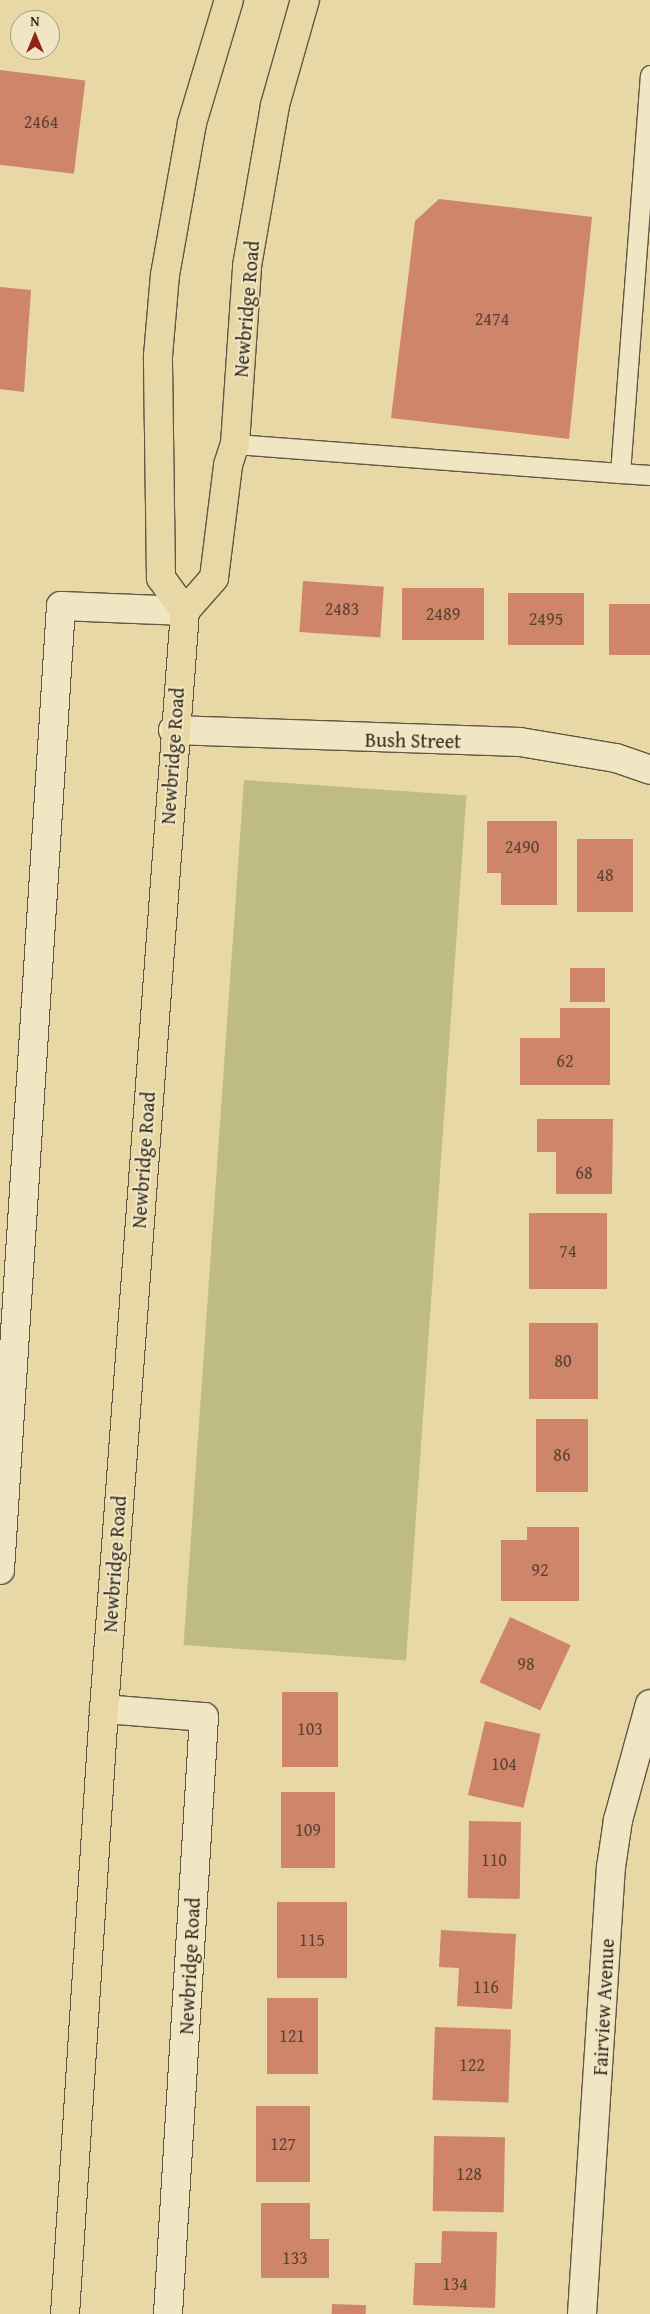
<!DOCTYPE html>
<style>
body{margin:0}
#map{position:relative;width:650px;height:2314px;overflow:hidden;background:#e8d8a5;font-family:"Gentium Book Plus",serif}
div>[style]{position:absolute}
.green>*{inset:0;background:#bebc81;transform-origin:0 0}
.building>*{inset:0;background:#ce8569;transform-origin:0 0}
.roads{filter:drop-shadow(1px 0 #625742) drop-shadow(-1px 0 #625742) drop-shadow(0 1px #625742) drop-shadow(0 -1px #625742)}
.lane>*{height:19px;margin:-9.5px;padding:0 9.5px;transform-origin:9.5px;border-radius:9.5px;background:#f0e6c4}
.street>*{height:28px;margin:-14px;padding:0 14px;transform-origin:14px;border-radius:14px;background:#f0e6c4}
.primary>*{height:28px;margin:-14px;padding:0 14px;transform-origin:14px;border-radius:14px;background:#e8d8a5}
span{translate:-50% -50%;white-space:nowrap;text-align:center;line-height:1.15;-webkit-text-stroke:4px #f0e6c4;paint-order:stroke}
.number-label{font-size:18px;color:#5c4233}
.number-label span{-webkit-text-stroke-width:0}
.street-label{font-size:20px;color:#362c21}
.north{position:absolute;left:10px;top:10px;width:50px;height:50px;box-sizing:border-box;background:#f0e6c4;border:1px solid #a69c83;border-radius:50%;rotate:0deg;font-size:14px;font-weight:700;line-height:20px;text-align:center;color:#362c21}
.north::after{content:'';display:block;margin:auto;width:18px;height:22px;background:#8f2418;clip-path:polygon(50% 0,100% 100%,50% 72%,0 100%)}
</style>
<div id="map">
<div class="green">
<div style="left:244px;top:780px;width:223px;height:867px;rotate:4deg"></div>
</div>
<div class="building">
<div style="left:0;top:70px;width:86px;height:94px;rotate:7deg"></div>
<div style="clip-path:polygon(439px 199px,592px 217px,569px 439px,391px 418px,415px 221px)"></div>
<div style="clip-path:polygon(0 287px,31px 290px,24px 392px,0 389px)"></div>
<div style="left:303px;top:581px;width:81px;height:51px;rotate:4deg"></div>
<div style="left:402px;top:588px;width:82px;height:52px"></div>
<div style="left:508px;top:593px;width:76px;height:52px"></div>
<div style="left:609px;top:604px;width:41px;height:51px"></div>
<div style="clip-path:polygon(487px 821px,557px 821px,557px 905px,501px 905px,501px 873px,487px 873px)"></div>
<div style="left:577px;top:839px;width:56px;height:73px"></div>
<div style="left:570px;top:968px;width:35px;height:34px"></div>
<div style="clip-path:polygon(560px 1008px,610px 1008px,610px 1085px,520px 1085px,520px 1038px,560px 1038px)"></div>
<div style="clip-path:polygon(537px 1119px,613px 1119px,612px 1194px,556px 1194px,556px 1152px,537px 1152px)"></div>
<div style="left:529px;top:1213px;width:78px;height:76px"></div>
<div style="left:529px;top:1323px;width:69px;height:76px"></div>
<div style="left:536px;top:1419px;width:52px;height:73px"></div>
<div style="clip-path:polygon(527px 1527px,579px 1527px,579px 1601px,501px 1601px,501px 1540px,527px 1540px)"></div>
<div style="left:510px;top:1617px;width:67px;height:72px;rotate:25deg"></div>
<div style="left:282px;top:1692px;width:56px;height:75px"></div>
<div style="left:485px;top:1721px;width:57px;height:76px;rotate:13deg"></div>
<div style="left:281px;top:1792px;width:54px;height:76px"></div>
<div style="left:469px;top:1821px;width:52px;height:77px;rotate:1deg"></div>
<div style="left:277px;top:1902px;width:70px;height:76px"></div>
<div style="clip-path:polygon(441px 1930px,516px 1934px,512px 2009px,457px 2006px,459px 1968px,439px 1967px)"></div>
<div style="left:267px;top:1998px;width:51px;height:76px"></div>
<div style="left:435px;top:2027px;width:76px;height:73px;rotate:2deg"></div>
<div style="left:256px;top:2106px;width:54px;height:76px"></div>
<div style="left:434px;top:2136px;width:71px;height:75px;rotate:1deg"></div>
<div style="clip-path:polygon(261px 2203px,310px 2203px,310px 2239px,329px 2239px,329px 2278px,261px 2278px)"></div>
<div style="clip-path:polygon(442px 2231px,497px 2232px,495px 2308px,413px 2305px,415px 2263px,441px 2263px)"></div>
<div style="left:332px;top:2304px;width:34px;height:10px;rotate:2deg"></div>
</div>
<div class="roads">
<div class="lane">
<div style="left:235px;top:444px;width:386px;rotate:4.3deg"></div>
<div style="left:620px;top:473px;width:399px;rotate:-85.7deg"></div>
<div style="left:620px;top:473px;width:30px;rotate:4deg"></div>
</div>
<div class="street">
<div style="left:173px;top:730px;width:347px;rotate:2deg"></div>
<div style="left:520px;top:742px;width:97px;rotate:9.5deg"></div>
<div style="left:616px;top:758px;width:36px;rotate:19deg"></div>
<div style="left:0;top:1570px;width:966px;rotate:-86.38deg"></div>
<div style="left:61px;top:606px;width:124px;rotate:2.3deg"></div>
<div style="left:104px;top:1709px;width:100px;rotate:4.6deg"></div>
<div style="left:204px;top:1717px;width:598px;rotate:93.45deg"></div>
<div style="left:582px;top:2314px;width:448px;rotate:-86.3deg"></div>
<div style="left:611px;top:1867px;width:48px;rotate:-81.5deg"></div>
<div style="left:618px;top:1820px;width:120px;rotate:-74.6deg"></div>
</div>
<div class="primary">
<div style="left:185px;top:611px;width:41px;rotate:-126deg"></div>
<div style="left:161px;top:578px;width:222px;rotate:-90.8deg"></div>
<div style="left:158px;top:356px;width:81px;rotate:-85.1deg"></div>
<div style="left:165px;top:275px;width:154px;rotate:-79.9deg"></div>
<div style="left:192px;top:123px;width:128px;rotate:-73.3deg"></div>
<div style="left:65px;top:2314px;width:606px;rotate:-86.31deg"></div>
<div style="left:104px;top:1709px;width:1101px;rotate:-85.78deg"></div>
<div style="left:185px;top:611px;width:44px;rotate:-48.7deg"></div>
<div style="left:214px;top:578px;width:114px;rotate:-82.9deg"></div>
<div style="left:228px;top:465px;width:22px;rotate:-72deg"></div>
<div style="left:235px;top:444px;width:178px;rotate:-86.1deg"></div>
<div style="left:247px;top:266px;width:163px;rotate:-80.1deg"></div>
<div style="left:275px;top:105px;width:109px;rotate:-74.1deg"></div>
</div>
</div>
<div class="number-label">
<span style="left:41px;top:122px">2464</span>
<span style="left:492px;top:319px">2474</span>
<span style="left:342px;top:609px">2483</span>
<span style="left:443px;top:614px">2489</span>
<span style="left:546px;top:619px">2495</span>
<span style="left:522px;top:847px">2490</span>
<span style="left:605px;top:875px">48</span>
<span style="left:565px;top:1061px">62</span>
<span style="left:584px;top:1173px">68</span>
<span style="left:568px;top:1251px">74</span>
<span style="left:563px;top:1361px">80</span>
<span style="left:562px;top:1455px">86</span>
<span style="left:540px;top:1570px">92</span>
<span style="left:526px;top:1664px">98</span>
<span style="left:310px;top:1729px">103</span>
<span style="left:504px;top:1764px">104</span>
<span style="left:308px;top:1830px">109</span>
<span style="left:494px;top:1860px">110</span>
<span style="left:312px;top:1940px">115</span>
<span style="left:486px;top:1987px">116</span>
<span style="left:292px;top:2036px">121</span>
<span style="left:472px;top:2065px">122</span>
<span style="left:283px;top:2144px">127</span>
<span style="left:469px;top:2174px">128</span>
<span style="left:295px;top:2258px">133</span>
<span style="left:455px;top:2284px">134</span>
</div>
<div class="street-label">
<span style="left:246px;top:309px;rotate:-85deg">Newbridge Road</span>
<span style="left:413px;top:740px;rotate:1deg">Bush Street</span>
<span style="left:172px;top:756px;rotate:-86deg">Newbridge Road</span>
<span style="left:143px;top:1160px;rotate:-86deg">Newbridge Road</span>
<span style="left:114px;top:1564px;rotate:-86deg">Newbridge Road</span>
<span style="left:189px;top:1966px;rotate:-87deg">Newbridge Road</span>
<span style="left:603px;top:2007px;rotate:-87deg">Fairview Avenue</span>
</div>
<div class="north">N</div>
</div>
